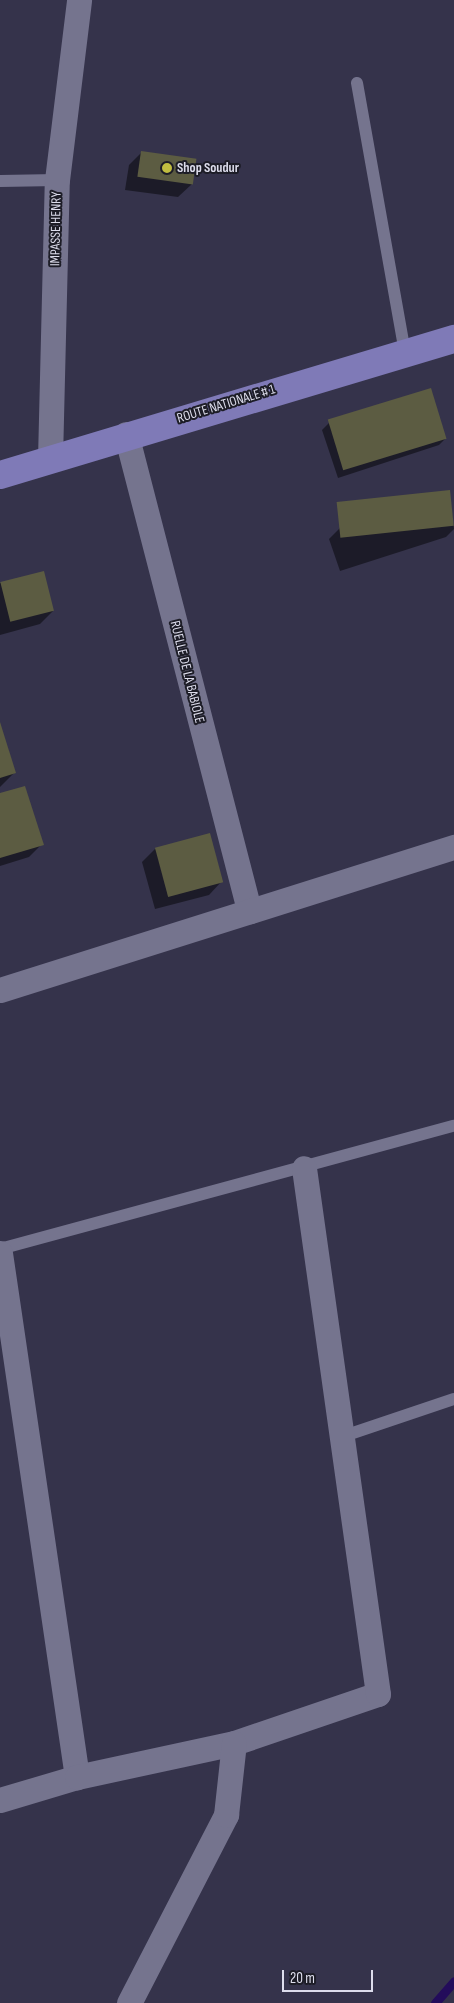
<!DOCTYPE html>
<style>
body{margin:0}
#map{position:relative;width:454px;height:2003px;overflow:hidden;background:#35334b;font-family:"Sofia Sans Condensed",sans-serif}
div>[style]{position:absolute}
.shadow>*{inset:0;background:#0007}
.stream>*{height:9px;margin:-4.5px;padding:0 4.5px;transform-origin:4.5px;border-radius:4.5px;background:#230c5b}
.building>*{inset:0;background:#5c5c42;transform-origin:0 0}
.service>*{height:12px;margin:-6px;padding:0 6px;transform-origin:6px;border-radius:6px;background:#75748e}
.minor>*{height:25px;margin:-12.5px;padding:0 12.5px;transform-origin:12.5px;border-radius:12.5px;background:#75748e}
.primary>*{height:28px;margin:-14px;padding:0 14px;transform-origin:14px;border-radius:14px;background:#7f7ab7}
.dots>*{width:14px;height:14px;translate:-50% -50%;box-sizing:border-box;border:2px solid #1d1d27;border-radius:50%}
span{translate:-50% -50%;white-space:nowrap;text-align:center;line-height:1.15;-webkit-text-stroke:4px #1d1d27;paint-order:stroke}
.poi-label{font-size:14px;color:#ddddec;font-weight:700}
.left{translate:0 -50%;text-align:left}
.street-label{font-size:14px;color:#ddddec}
.scale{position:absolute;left:282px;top:1970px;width:91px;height:22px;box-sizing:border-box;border:2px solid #ddddec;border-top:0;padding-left:6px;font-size:15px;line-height:18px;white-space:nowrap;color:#ddddec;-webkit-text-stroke:4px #1d1d27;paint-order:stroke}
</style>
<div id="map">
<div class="shadow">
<div style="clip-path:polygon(142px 152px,192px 184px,178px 197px,125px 190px,129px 165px)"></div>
<div style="clip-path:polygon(329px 423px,446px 438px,439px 445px,338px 478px,322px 430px)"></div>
<div style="clip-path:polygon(449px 491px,454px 529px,446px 537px,340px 571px,329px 539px,342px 526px)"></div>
<div style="clip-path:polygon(43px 572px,53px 611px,40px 624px,0 635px,0 583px)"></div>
<div style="clip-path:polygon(0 725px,15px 772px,0 787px)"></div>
<div style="clip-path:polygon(0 795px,42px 844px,29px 857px,0 866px)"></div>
<div style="clip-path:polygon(155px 849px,222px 881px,209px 895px,155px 909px,142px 862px)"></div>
</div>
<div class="stream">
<div style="left:435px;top:2003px;width:29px;rotate:-49deg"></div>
</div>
<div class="building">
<div style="left:141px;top:151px;width:56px;height:26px;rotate:8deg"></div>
<div style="left:431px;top:388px;width:53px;height:108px;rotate:73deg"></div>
<div style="left:450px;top:490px;width:36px;height:114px;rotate:84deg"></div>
<div style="left:44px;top:571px;width:41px;height:45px;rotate:76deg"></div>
<div style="clip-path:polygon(0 722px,16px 773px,0 778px)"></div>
<div style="clip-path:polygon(25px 786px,44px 845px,0 858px,0 793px)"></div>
<div style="left:210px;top:833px;width:51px;height:57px;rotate:75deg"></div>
</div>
<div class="service">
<div style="left:357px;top:83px;width:273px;rotate:79.9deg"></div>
<div style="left:0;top:181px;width:57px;rotate:-1deg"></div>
<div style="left:0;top:1249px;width:470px;rotate:-15.2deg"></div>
<div style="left:344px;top:1436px;width:116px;rotate:-18.6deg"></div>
</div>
<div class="minor">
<div style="left:126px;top:434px;width:493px;rotate:75.5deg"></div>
<div style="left:50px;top:459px;width:279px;rotate:-88.6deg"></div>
<div style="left:57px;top:180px;width:181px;rotate:-83deg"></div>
<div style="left:0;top:990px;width:476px;rotate:-17.5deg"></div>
<div style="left:0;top:1253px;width:530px;rotate:81.64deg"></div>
<div style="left:0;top:1800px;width:80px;rotate:-16.6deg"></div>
<div style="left:77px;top:1777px;width:161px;rotate:-12.2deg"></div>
<div style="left:234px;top:1743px;width:152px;rotate:-18.8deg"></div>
<div style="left:378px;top:1694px;width:531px;rotate:-98.01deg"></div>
<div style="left:129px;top:2003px;width:212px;rotate:-62.7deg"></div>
<div style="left:226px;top:1815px;width:72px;rotate:-83.7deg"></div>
</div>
<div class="primary">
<div style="left:0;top:475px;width:474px;rotate:-16.7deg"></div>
</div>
<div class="dots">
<div style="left:167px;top:168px;background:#c1bd40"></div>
</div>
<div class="poi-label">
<span class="left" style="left:177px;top:168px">Shop Soudur</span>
</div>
<div class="street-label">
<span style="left:56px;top:229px;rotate:-89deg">IMPASSE HENRY</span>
<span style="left:226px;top:404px;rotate:-17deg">ROUTE NATIONALE # 1</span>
<span style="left:187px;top:672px;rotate:76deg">RUELLE DE LA BABIOLE</span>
</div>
<div class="scale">20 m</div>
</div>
